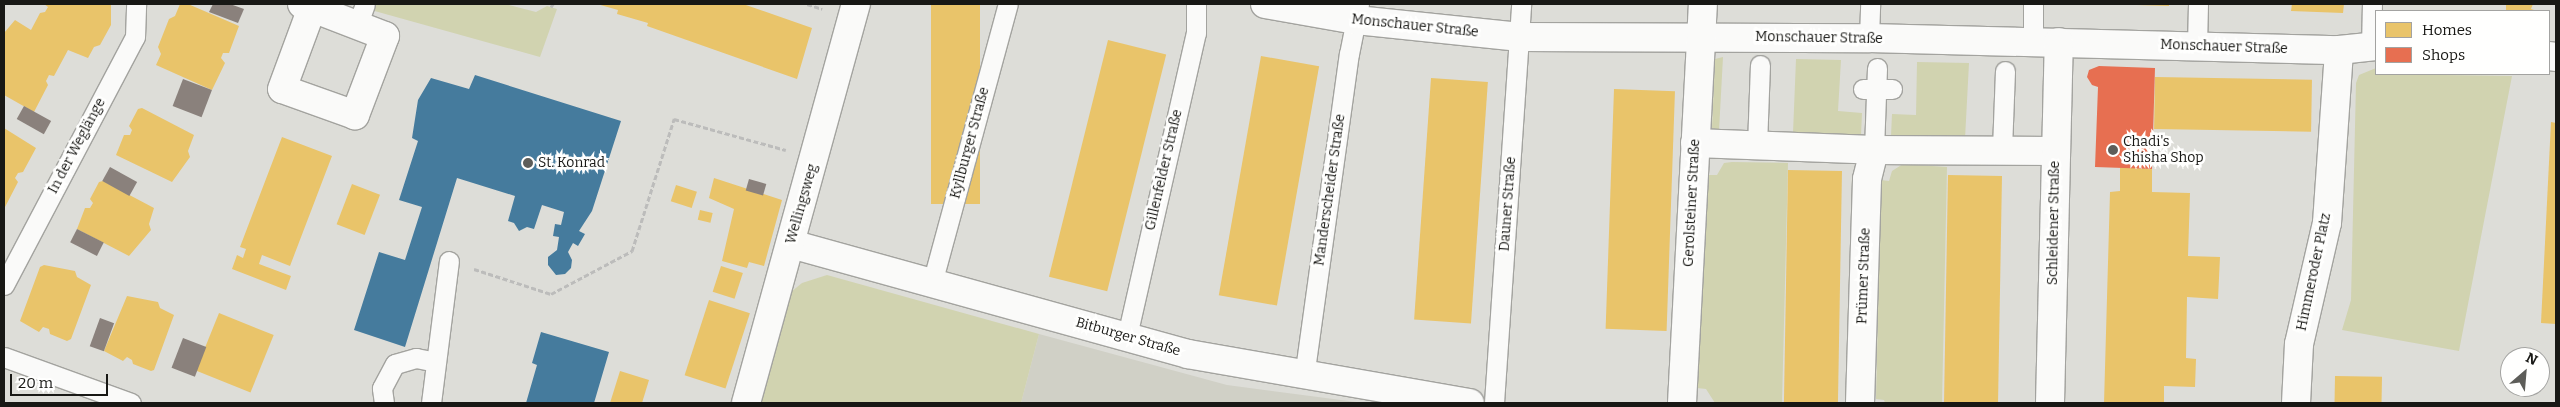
<!DOCTYPE html>
<meta charset="utf-8">
<style>
body{margin:0}
#map{position:relative;width:2560px;height:407px;overflow:hidden;background:#ddddd8;font-family:Bitter,serif}
div>[style]{position:absolute}
.built>*{inset:0;background:#d0d0c6}
.green>*{inset:0;background:#d1d3b0}
.homes>*{inset:0;background:#e9c46a;transform-origin:0 0}
.shops>*{inset:0;background:#e76f51}
.public>*{inset:0;background:#457b9d}
.industry>*{inset:0;background:#8a817c;transform-origin:0 0}
.path>*{height:3px;margin-top:-1.5px;transform-origin:0;background:repeating-linear-gradient(90deg,#bcbcbb 0 5px,transparent 0 7.5px)}
.roads{filter:drop-shadow(1px 0 #a3a39f) drop-shadow(-1px 0 #a3a39f) drop-shadow(0 1px #a3a39f) drop-shadow(0 -1px #a3a39f)}
.service>*{height:19px;margin:-9.5px;padding:0 9.5px;transform-origin:9.5px;border-radius:9.5px;background:#fafaf9}
.minor>*{height:28px;margin:-14px;padding:0 14px;transform-origin:14px;border-radius:14px;background:#fafaf9}
.dots>*{width:14px;height:14px;translate:-50% -50%;box-sizing:border-box;border:2px solid #fffffe;border-radius:50%}
span{translate:-50% -50%;white-space:nowrap;text-align:center;line-height:1.15;-webkit-text-stroke:5px #fffffe;paint-order:stroke}
.street-label{font-size:14px;color:#181815}
.poi-label{font-size:14px;color:#181815}
.left{translate:0 -50%;text-align:left}
.frame{position:absolute;inset:0;border:5px solid #181815;pointer-events:none}
.legend{position:absolute;left:2375px;top:10px;width:175px;height:65px;box-sizing:border-box;background:#fffffe;border:1px solid #a3a3a1;margin:0;padding:6px 9px;list-style:none;font-size:15px;color:#181815}
.legend li{display:flex;align-items:center;gap:10px;height:25px}
.legend b{width:25px;border:1px solid #a3a3a1}
.north{position:absolute;left:2500px;top:347px;width:50px;height:50px;box-sizing:border-box;background:#fffffe;border:1px solid #a3a3a1;border-radius:50%;rotate:27deg;font-size:14px;font-weight:700;line-height:20px;text-align:center;color:#181815}
.north::after{content:'';display:block;margin:auto;width:18px;height:22px;background:#5d5d59;clip-path:polygon(50% 0,100% 100%,50% 72%,0 100%)}
.scale{position:absolute;left:10px;top:374px;width:98px;height:22px;box-sizing:border-box;border:2px solid #181815;border-top:0;padding-left:6px;font-size:15px;line-height:18px;white-space:nowrap;color:#181815;-webkit-text-stroke:4px #fffffe;paint-order:stroke}
</style>
<div id="map">
<div class="built">
<div style="clip-path:polygon(1039px 334px,1227px 385px,1364px 403px,1021px 403px)"></div>
</div>
<div class="green">
<div style="clip-path:polygon(374px 4px,505px 4px,536px 12px,547px 6px,557px 9px,540px 57px,371px 10px)"></div>
<div style="clip-path:polygon(1723px 57px,1719px 131px,1712px 128px,1715px 59px)"></div>
<div style="clip-path:polygon(1796px 59px,1841px 60px,1838px 111px,1862px 113px,1861px 135px,1793px 133px)"></div>
<div style="clip-path:polygon(1917px 62px,1969px 63px,1965px 139px,1891px 136px,1892px 114px,1916px 115px)"></div>
<div style="clip-path:polygon(2376px 68px,2376px 74px,2512px 76px,2459px 351px,2342px 330px,2351px 300px,2356px 83px,2359px 75px)"></div>
<div style="clip-path:polygon(1732px 162px,1788px 163px,1782px 403px,1715px 403px,1706px 389px,1697px 388px,1708px 175px,1717px 175px,1724px 163px)"></div>
<div style="clip-path:polygon(1903px 164px,1947px 167px,1942px 403px,1885px 403px,1884px 400px,1876px 399px,1881px 180px,1889px 181px,1892px 171px)"></div>
<div style="clip-path:polygon(827px 275px,1039px 334px,1021px 403px,757px 403px,783px 308px,791px 292px,802px 283px)"></div>
</div>
<div class="homes">
<div style="clip-path:polygon(44px 4px,111px 4px,111px 25px,100px 45px,94px 47px,88px 58px,68px 50px,54px 76px,49px 75px,46px 81px,48px 85px,34px 112px,4px 95px,4px 33px,15px 20px,31px 30px,40px 13px,45px 12px,48px 7px)"></div>
<div style="clip-path:polygon(180px 4px,188px 4px,239px 26px,229px 53px,223px 53px,221px 58px,225px 63px,212px 90px,156px 65px,161px 54px,158px 47px,169px 19px,175px 16px)"></div>
<div style="clip-path:polygon(597px 4px,743px 4px,812px 28px,797px 79px,647px 26px,648px 23px,617px 14px,618px 10px)"></div>
<div style="left:931px;top:4px;width:49px;height:200px"></div>
<div style="clip-path:polygon(2138px 4px,2169px 4px,2169px 6px,2137px 5px)"></div>
<div style="clip-path:polygon(2292px 4px,2344px 4px,2343px 13px,2291px 11px)"></div>
<div style="clip-path:polygon(2506px 4px,2533px 4px,2531px 9px,2537px 11px,2506px 11px)"></div>
<div style="left:1108px;top:40px;width:60px;height:244px;rotate:14deg"></div>
<div style="left:1261px;top:56px;width:59px;height:243px;rotate:10deg"></div>
<div style="left:2155px;top:77px;width:157px;height:52px;rotate:1deg"></div>
<div style="left:1431px;top:78px;width:57px;height:242px;rotate:4deg"></div>
<div style="left:1614px;top:89px;width:61px;height:240px;rotate:2deg"></div>
<div style="clip-path:polygon(142px 108px,194px 135px,188px 151px,190px 157px,172px 182px,116px 155px,124px 135px,130px 135px,132px 130px,129px 126px,138px 109px)"></div>
<div style="clip-path:polygon(2551px 122px,2556px 123px,2556px 324px,2541px 323px)"></div>
<div style="clip-path:polygon(4px 128px,36px 148px,23px 172px,18px 173px,15px 178px,18px 182px,4px 209px)"></div>
<div style="clip-path:polygon(282px 137px,332px 156px,290px 266px,262px 255px,259px 264px,291px 276px,286px 290px,232px 269px,237px 255px,243px 258px,246px 249px,240px 247px)"></div>
<div style="clip-path:polygon(2120px 167px,2152px 169px,2152px 192px,2190px 193px,2188px 256px,2220px 257px,2218px 299px,2187px 297px,2186px 358px,2196px 359px,2195px 387px,2164px 386px,2164px 403px,2104px 403px,2110px 192px,2120px 191px)"></div>
<div style="left:1788px;top:170px;width:54px;height:233px;rotate:1deg"></div>
<div style="left:1948px;top:175px;width:54px;height:228px;rotate:1deg"></div>
<div style="clip-path:polygon(714px 178px,782px 200px,764px 266px,749px 262px,747px 268px,722px 261px,734px 209px,709px 198px)"></div>
<div style="clip-path:polygon(103px 181px,154px 208px,149px 224px,151px 230px,129px 256px,77px 229px,85px 208px,90px 208px,93px 203px,90px 199px,99px 182px)"></div>
<div style="left:352px;top:184px;width:30px;height:43px;rotate:21deg"></div>
<div style="left:676px;top:185px;width:22px;height:17px;rotate:18deg"></div>
<div style="left:700px;top:210px;width:13px;height:10px;rotate:13deg"></div>
<div style="clip-path:polygon(44px 265px,75px 271px,77px 277px,91px 285px,71px 339px,67px 341px,50px 334px,49px 329px,43px 327px,39px 332px,20px 321px,40px 267px)"></div>
<div style="left:721px;top:266px;width:23px;height:27px;rotate:18deg"></div>
<div style="clip-path:polygon(127px 296px,158px 302px,160px 308px,174px 315px,154px 370px,151px 371px,133px 364px,132px 360px,127px 357px,123px 361px,104px 351px)"></div>
<div style="left:709px;top:300px;width:43px;height:79px;rotate:18deg"></div>
<div style="left:219px;top:313px;width:59px;height:62px;rotate:22deg"></div>
<div style="clip-path:polygon(620px 371px,649px 380px,642px 403px,610px 403px)"></div>
<div style="left:2335px;top:376px;width:47px;height:27px;rotate:1deg"></div>
</div>
<div class="shops">
<div style="clip-path:polygon(2099px 66px,2155px 68px,2152px 169px,2095px 167px,2098px 87px,2092px 85px,2087px 77px,2089px 70px)"></div>
</div>
<div class="public">
<div style="clip-path:polygon(475px 75px,621px 121px,592px 211px,579px 231px,585px 234px,578px 246px,573px 243px,568px 252px,572px 260px,571px 268px,565px 274px,556px 275px,548px 265px,548px 257px,557px 250px,559px 237px,553px 236px,555px 224px,561px 225px,564px 212px,542px 205px,534px 229px,527px 227px,519px 231px,514px 223px,508px 221px,515px 196px,457px 178px,405px 347px,354px 330px,379px 252px,405px 260px,422px 207px,399px 200px,418px 141px,412px 138px,418px 100px,431px 78px,469px 89px)"></div>
<div style="clip-path:polygon(541px 332px,609px 352px,594px 403px,526px 403px,537px 365px,532px 363px)"></div>
</div>
<div class="industry">
<div style="clip-path:polygon(213px 4px,230px 4px,244px 9px,238px 23px,209px 12px)"></div>
<div style="left:183px;top:79px;width:31px;height:29px;rotate:21deg"></div>
<div style="left:24px;top:106px;width:31px;height:15px;rotate:29deg"></div>
<div style="left:110px;top:167px;width:31px;height:16px;rotate:29deg"></div>
<div style="left:749px;top:179px;width:18px;height:12px;rotate:16deg"></div>
<div style="left:77px;top:229px;width:30px;height:15px;rotate:27deg"></div>
<div style="left:100px;top:318px;width:15px;height:30px;rotate:20deg"></div>
<div style="left:183px;top:338px;width:25px;height:32px;rotate:21deg"></div>
</div>
<div class="path">
<div style="left:807px;top:4px;width:16px;rotate:18deg"></div>
<div style="left:551px;top:7px;width:4px;rotate:-56deg"></div>
<div style="left:474px;top:269px;width:81px;rotate:18deg"></div>
<div style="left:551px;top:294px;width:92px;rotate:-28deg"></div>
<div style="left:632px;top:251px;width:139px;rotate:-72.3deg"></div>
<div style="left:674px;top:119px;width:116px;rotate:15.5deg"></div>
</div>
<div class="roads">
<div class="service">
<div style="left:357px;top:26px;width:23px;rotate:-70deg"></div>
<div style="left:1869px;top:38px;width:34px;rotate:-88deg"></div>
<div style="left:2033px;top:42px;width:38px;rotate:-90deg"></div>
<div style="left:2197px;top:45px;width:41px;rotate:-88.6deg"></div>
<div style="left:2371px;top:47px;width:43px;rotate:-88.7deg"></div>
<div style="left:1863px;top:89px;width:29px"></div>
<div style="left:1757px;top:146px;width:81px;rotate:-87.9deg"></div>
<div style="left:2002px;top:149px;width:78px;rotate:-87.8deg"></div>
<div style="left:1874px;top:150px;width:82px;rotate:-87.9deg"></div>
<div style="left:932px;top:283px;width:289px;rotate:-74.8deg"></div>
<div style="left:4px;top:285px;width:280px;rotate:-62.2deg"></div>
<div style="left:135px;top:37px;width:33px;rotate:-88deg"></div>
<div style="left:1127px;top:336px;width:311px;rotate:-77.2deg"></div>
<div style="left:1196px;top:33px;width:29px;rotate:-90deg"></div>
<div style="left:4px;top:357px;width:135px;rotate:19.9deg"></div>
<div style="left:1304px;top:377px;width:326px;rotate:-82.1deg"></div>
<div style="left:1349px;top:54px;width:51px;rotate:-78.7deg"></div>
<div style="left:384px;top:403px;width:15px;rotate:-98deg"></div>
<div style="left:382px;top:388px;width:27px;rotate:-62deg"></div>
<div style="left:395px;top:364px;width:22px;rotate:-16deg"></div>
<div style="left:416px;top:358px;width:20px;rotate:11deg"></div>
<div style="left:431px;top:403px;width:143px;rotate:-82.8deg"></div>
<div style="left:1494px;top:403px;width:400px;rotate:-86.1deg"></div>
</div>
<div class="minor">
<div style="left:302px;top:4px;width:89px;rotate:21.1deg"></div>
<div style="left:385px;top:36px;width:85px;rotate:110.8deg"></div>
<div style="left:355px;top:115px;width:77px;rotate:-160.4deg"></div>
<div style="left:282px;top:89px;width:86px;rotate:-69.7deg"></div>
<div style="left:1265px;top:4px;width:92px;rotate:10deg"></div>
<div style="left:1356px;top:20px;width:165px;rotate:5.9deg"></div>
<div style="left:1520px;top:37px;width:349px;rotate:0.2deg"></div>
<div style="left:1869px;top:38px;width:470px;rotate:1.5deg"></div>
<div style="left:2339px;top:50px;width:37px;rotate:-6deg"></div>
<div style="left:2549px;top:56px;width:7px;rotate:8deg"></div>
<div style="left:1695px;top:143px;width:179px;rotate:2.2deg"></div>
<div style="left:1874px;top:150px;width:181px;rotate:0.3deg"></div>
<div style="left:791px;top:244px;width:412px;rotate:15.5deg"></div>
<div style="left:1188px;top:354px;width:286px;rotate:9.9deg"></div>
<div style="left:746px;top:403px;width:414px;rotate:-74.6deg"></div>
<div style="left:1682px;top:403px;width:400px;rotate:-87deg"></div>
<div style="left:1860px;top:403px;width:224px;rotate:-88.2deg"></div>
<div style="left:1867px;top:179px;width:30px;rotate:-76deg"></div>
<div style="left:2050px;top:403px;width:361px;rotate:-88.6deg"></div>
<div style="left:2296px;top:403px;width:59px;rotate:-87.1deg"></div>
<div style="left:2299px;top:344px;width:124px;rotate:-77deg"></div>
<div style="left:2327px;top:223px;width:173px;rotate:-86deg"></div>
</div>
</div>
<div class="dots">
<div style="left:2113px;top:150px;background:#5d5d59"></div>
<div style="left:528px;top:163px;background:#5d5d59"></div>
</div>
<div class="street-label">
<span style="left:1415px;top:26px;rotate:6deg">Monschauer Straße</span>
<span style="left:1819px;top:38px;rotate:1deg">Monschauer Straße</span>
<span style="left:2224px;top:47px;rotate:2deg">Monschauer Straße</span>
<span style="left:970px;top:143px;rotate:-75deg">Kyllburger Straße</span>
<span style="left:77px;top:146px;rotate:-62deg">In der Weglänge</span>
<span style="left:1164px;top:170px;rotate:-77deg">Gillenfelder Straße</span>
<span style="left:1330px;top:190px;rotate:-82deg">Manderscheider Straße</span>
<span style="left:1692px;top:203px;rotate:-87deg">Gerolsteiner Straße</span>
<span style="left:802px;top:204px;rotate:-74deg">Wellingsweg</span>
<span style="left:1508px;top:204px;rotate:-86deg">Dauner Straße</span>
<span style="left:2054px;top:223px;rotate:-89deg">Schleidener Straße</span>
<span style="left:2314px;top:272px;rotate:-78deg">Himmeroder Platz</span>
<span style="left:1864px;top:276px;rotate:-88deg">Prümer Straße</span>
<span style="left:1128px;top:337px;rotate:16deg">Bitburger Straße</span>
</div>
<div class="poi-label">
<span class="left" style="left:2123px;top:150px">Chadi's<br>Shisha Shop</span>
<span class="left" style="left:538px;top:163px">St. Konrad</span>
</div>
<div class="frame"></div>
<ul class="legend">
<li><b style="height:14px;background:#e9c46a"></b>Homes</li>
<li><b style="height:14px;background:#e76f51"></b>Shops</li>
</ul>
<div class="north">N</div>
<div class="scale">20 m</div>
</div>
